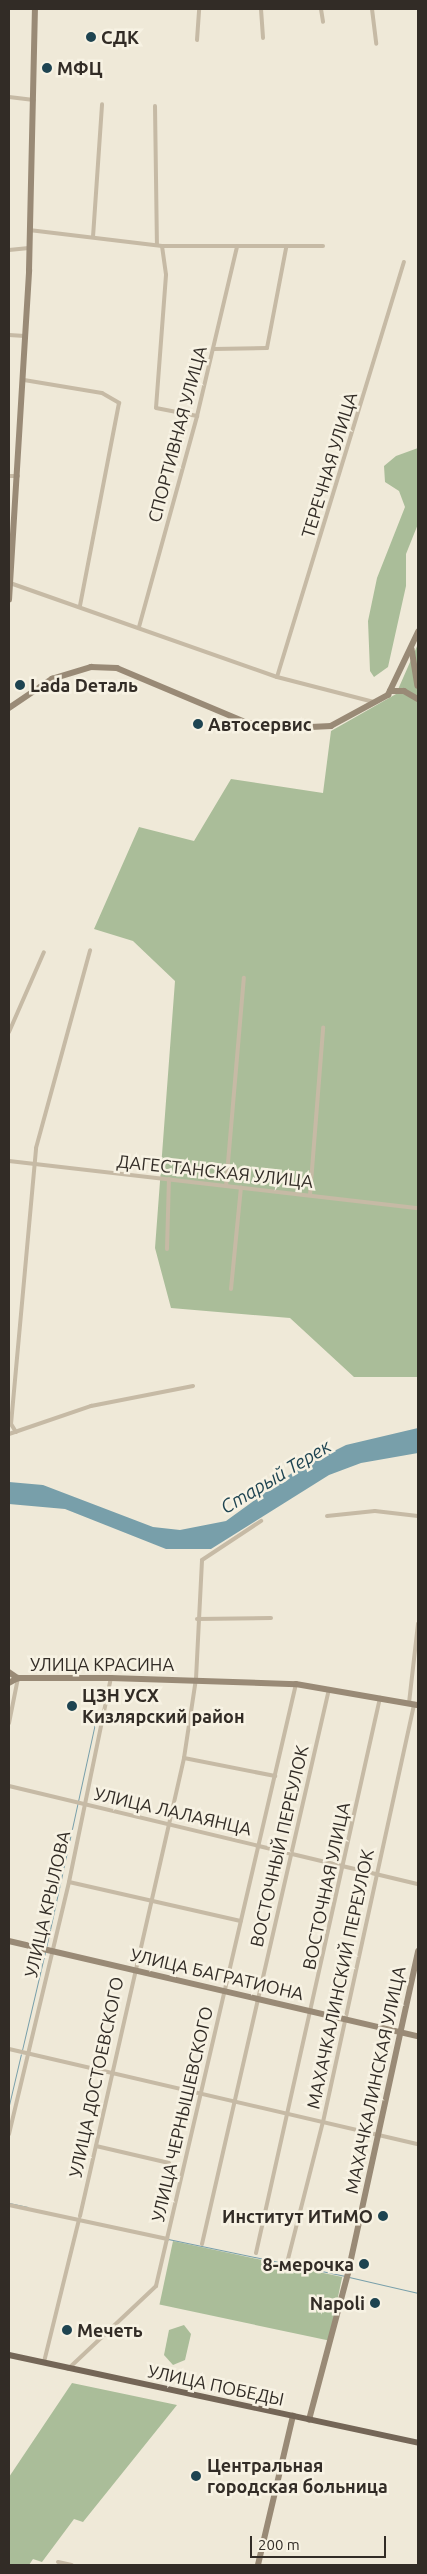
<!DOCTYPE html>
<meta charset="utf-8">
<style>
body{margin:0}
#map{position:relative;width:427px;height:2574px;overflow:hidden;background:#efe9d8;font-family:Ubuntu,sans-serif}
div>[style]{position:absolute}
.green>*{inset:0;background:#aabd99;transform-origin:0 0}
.water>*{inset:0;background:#789faa}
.stream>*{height:1px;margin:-0.5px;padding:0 0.5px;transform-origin:0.5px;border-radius:0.5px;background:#789faa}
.street>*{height:4px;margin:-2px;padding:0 2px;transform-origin:2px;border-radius:2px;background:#c6baa5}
.secondary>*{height:5.5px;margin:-2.75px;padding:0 2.75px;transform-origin:2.75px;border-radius:2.75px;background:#998a76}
.primary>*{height:6px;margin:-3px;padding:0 3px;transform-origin:3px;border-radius:3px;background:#746657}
.dots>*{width:14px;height:14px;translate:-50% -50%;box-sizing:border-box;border:2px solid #f7f2e3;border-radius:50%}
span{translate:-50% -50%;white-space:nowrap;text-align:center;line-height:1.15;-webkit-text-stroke:5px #f7f2e3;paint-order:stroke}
.poi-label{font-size:18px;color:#322c26;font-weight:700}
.left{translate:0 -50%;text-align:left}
.right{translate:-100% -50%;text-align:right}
.street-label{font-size:18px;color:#322c26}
.water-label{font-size:19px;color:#1e4451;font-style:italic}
.frame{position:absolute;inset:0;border:10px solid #322c26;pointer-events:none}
.scale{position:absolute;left:250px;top:2536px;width:136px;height:22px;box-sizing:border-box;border:2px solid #322c26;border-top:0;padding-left:6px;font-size:15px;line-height:18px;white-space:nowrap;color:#322c26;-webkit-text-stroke:4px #f7f2e3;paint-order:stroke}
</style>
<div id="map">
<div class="green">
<div style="clip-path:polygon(418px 448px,418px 524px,406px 554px,406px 586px,388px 667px,374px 677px,370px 671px,368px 621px,377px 578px,405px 507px,399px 491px,385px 482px,384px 466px,396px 456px)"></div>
<div style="clip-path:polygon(418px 644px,418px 1377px,354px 1377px,290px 1318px,171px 1308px,155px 1248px,175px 981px,133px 941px,94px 929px,139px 827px,194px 841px,231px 779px,323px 793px,331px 731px,396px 694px)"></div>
<div style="left:173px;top:2241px;width:173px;height:65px;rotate:12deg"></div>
<div style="clip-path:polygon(184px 2325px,191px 2334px,185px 2360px,173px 2365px,164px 2355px,169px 2330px)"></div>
<div style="clip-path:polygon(72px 2383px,177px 2405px,83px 2522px,74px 2519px,42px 2562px,33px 2559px,29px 2565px,9px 2565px,9px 2477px)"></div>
</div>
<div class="water">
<div style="clip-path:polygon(418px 1428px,418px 1453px,361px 1463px,329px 1475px,211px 1549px,166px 1549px,65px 1509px,9px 1504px,9px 1482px,43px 1485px,153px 1527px,180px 1530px,226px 1521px,296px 1470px,346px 1445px)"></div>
</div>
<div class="stream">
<div style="left:46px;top:1948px;width:239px;rotate:-77.7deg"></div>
<div style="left:22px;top:2050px;width:101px;rotate:-76.8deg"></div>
<div style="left:9px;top:2105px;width:52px;rotate:-76.8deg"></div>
<div style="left:9px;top:2203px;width:19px;rotate:12deg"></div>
<div style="left:168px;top:2239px;width:181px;rotate:11.8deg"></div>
<div style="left:349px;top:2277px;width:71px;rotate:13.1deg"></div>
</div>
<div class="street">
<div style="left:261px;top:9px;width:29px;rotate:86deg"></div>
<div style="left:321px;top:9px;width:13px;rotate:81deg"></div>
<div style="left:372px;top:9px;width:35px;rotate:83deg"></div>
<div style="left:197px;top:40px;width:31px;rotate:-86deg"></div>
<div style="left:9px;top:97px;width:25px;rotate:7deg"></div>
<div style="left:155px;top:106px;width:139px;rotate:89.2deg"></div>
<div style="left:29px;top:230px;width:134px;rotate:6.9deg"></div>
<div style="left:162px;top:246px;width:161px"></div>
<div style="left:93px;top:237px;width:133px;rotate:-86.1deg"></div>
<div style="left:162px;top:246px;width:29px;rotate:82deg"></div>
<div style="left:166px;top:275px;width:133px;rotate:94.3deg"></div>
<div style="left:156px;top:408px;width:42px;rotate:11deg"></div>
<div style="left:9px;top:250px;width:20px;rotate:-6deg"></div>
<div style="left:9px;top:335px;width:16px;rotate:4deg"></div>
<div style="left:214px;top:349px;width:53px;rotate:-1.1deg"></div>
<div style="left:267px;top:348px;width:102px;rotate:-79.2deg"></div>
<div style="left:24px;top:380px;width:79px;rotate:9.5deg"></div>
<div style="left:102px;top:393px;width:20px;rotate:30deg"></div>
<div style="left:119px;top:403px;width:206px;rotate:100.9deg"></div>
<div style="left:9px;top:476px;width:9px"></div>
<div style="left:10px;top:583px;width:283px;rotate:19.4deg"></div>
<div style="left:277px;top:677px;width:100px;rotate:14.5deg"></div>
<div style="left:139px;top:627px;width:219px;rotate:-74.6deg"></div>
<div style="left:197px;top:416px;width:174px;rotate:-76.7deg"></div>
<div style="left:277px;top:677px;width:434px;rotate:-73deg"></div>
<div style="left:9px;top:1032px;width:87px;rotate:-66.4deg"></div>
<div style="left:9px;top:1161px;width:412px;rotate:6.6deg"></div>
<div style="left:226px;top:1186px;width:209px;rotate:-85.1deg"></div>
<div style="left:310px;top:1195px;width:168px;rotate:-85.5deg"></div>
<div style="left:167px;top:1249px;width:70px;rotate:-88.4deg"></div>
<div style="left:231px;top:1289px;width:102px;rotate:-84.4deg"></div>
<div style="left:16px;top:1432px;width:9px;rotate:-122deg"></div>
<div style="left:11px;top:1424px;width:277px;rotate:-84.8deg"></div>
<div style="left:36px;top:1148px;width:205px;rotate:-74.7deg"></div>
<div style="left:9px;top:1434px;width:87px;rotate:-18.9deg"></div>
<div style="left:91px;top:1406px;width:104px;rotate:-11.1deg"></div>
<div style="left:327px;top:1516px;width:48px;rotate:-5.9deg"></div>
<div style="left:375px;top:1511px;width:43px;rotate:6.6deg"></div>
<div style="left:197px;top:1619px;width:74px;rotate:-0.8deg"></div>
<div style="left:409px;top:1703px;width:80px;rotate:-83.5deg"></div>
<div style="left:9px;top:1723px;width:46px;rotate:-78.7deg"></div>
<div style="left:184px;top:1758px;width:93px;rotate:11.2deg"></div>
<div style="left:9px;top:1786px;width:421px;rotate:13.5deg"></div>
<div style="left:69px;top:1882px;width:176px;rotate:12.8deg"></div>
<div style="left:9px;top:2049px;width:420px;rotate:13.1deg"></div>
<div style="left:9px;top:2134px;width:259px;rotate:-76.6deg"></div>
<div style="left:69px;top:1882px;width:208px;rotate:-78.4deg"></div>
<div style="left:96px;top:2146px;width:75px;rotate:13.1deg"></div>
<div style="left:9px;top:2205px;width:162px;rotate:12.1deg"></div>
<div style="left:80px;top:2216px;width:470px;rotate:-77.2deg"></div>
<div style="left:184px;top:1758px;width:80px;rotate:-81.4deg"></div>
<div style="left:196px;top:1679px;width:119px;rotate:-87.1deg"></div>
<div style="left:202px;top:1560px;width:71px;rotate:-33.5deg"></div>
<div style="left:202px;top:2244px;width:569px;rotate:-77.11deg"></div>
<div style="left:256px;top:2253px;width:569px;rotate:-77.41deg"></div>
<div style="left:288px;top:2259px;width:141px;rotate:-75.7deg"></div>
<div style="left:323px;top:2122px;width:428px;rotate:-77.7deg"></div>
<div style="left:44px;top:2362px;width:147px;rotate:-76.2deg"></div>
<div style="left:68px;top:2369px;width:121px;rotate:-43.3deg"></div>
<div style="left:156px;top:2286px;width:618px;rotate:-76.91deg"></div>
<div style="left:58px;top:2562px;width:14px;rotate:12deg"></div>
</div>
<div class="secondary">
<div style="left:9px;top:600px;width:330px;rotate:-86.5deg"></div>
<div style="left:29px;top:271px;width:262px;rotate:-88.7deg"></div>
<div style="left:412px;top:649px;width:37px;rotate:81deg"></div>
<div style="left:390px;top:691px;width:14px"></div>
<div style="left:404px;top:691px;width:16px;rotate:30deg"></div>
<div style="left:9px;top:708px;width:52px;rotate:-34deg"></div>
<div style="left:52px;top:679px;width:41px;rotate:-17.1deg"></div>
<div style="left:91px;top:667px;width:26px;rotate:2deg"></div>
<div style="left:117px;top:668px;width:142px;rotate:22.8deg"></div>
<div style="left:248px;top:723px;width:42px;rotate:6.8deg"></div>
<div style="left:290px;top:728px;width:41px;rotate:-2.8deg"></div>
<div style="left:331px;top:726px;width:65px;rotate:-28.5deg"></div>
<div style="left:388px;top:695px;width:70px;rotate:-64.5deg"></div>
<div style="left:9px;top:1672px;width:11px;rotate:34deg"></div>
<div style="left:9px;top:1683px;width:10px;rotate:-29deg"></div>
<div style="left:18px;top:1678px;width:93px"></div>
<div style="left:111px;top:1678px;width:185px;rotate:1.9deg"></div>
<div style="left:296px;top:1684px;width:124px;rotate:9.8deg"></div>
<div style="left:9px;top:1941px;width:420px;rotate:13.1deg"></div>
<div style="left:309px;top:2420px;width:152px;rotate:-75.1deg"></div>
<div style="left:348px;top:2273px;width:329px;rotate:-77.7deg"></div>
<div style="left:258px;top:2565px;width:153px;rotate:-76.8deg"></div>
</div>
<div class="primary">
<div style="left:9px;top:2355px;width:418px;rotate:12.1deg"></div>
</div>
<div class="dots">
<div style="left:91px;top:37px;background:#1e4451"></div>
<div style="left:47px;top:68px;background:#1e4451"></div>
<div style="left:20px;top:685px;background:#1e4451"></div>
<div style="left:198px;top:724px;background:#1e4451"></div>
<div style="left:72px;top:1706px;background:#1e4451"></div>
<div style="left:383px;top:2216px;background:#1e4451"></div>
<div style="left:364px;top:2264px;background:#1e4451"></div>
<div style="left:375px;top:2303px;background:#1e4451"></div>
<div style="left:67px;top:2330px;background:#1e4451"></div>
<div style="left:196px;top:2476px;background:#1e4451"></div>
</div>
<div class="poi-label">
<span class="left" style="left:101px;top:37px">СДК</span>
<span class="left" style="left:57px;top:68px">МФЦ</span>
<span class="left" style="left:30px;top:685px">Lada Dеталь</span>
<span class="left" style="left:208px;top:724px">Автосервис</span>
<span class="left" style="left:82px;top:1706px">ЦЗН УСХ<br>Кизлярский район</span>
<span class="right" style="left:373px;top:2216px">Институт ИТиМО</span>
<span class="right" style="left:354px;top:2264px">8-мерочка</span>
<span class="right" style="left:365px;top:2303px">Napoli</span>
<span class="left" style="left:77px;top:2330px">Мечеть</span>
<span class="left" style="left:207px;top:2476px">Центральная<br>городская больница</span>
</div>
<div class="street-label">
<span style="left:177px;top:434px;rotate:-75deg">СПОРТИВНАЯ УЛИЦА</span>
<span style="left:329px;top:465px;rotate:-73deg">ТЕРЕЧНАЯ УЛИЦА</span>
<span style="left:215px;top:1171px;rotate:6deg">ДАГЕСТАНСКАЯ УЛИЦА</span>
<span style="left:102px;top:1664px">УЛИЦА КРАСИНА</span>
<span style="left:173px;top:1811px;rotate:13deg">УЛИЦА ЛАЛАЯНЦА</span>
<span style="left:279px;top:1846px;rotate:-77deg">ВОСТОЧНЫЙ ПЕРЕУЛОК</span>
<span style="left:326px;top:1886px;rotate:-78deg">ВОСТОЧНАЯ УЛИЦА</span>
<span style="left:47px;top:1904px;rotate:-77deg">УЛИЦА КРЫЛОВА</span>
<span style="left:217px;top:1974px;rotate:13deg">УЛИЦА БАГРАТИОНА</span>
<span style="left:340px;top:1979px;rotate:-78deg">МАХАЧКАЛИНСКИЙ ПЕРЕУЛОК</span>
<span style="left:96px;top:2077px;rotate:-78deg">УЛИЦА ДОСТОЕВСКОГО</span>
<span style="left:375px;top:2080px;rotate:-78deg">МАХАЧКАЛИНСКАЯ УЛИЦА</span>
<span style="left:182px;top:2114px;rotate:-77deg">УЛИЦА ЧЕРНЫШЕВСКОГО</span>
<span style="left:216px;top:2385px;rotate:12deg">УЛИЦА ПОБЕДЫ</span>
</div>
<div class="water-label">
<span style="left:276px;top:1477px;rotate:-31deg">Старый Терек</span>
</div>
<div class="frame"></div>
<div class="scale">200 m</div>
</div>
